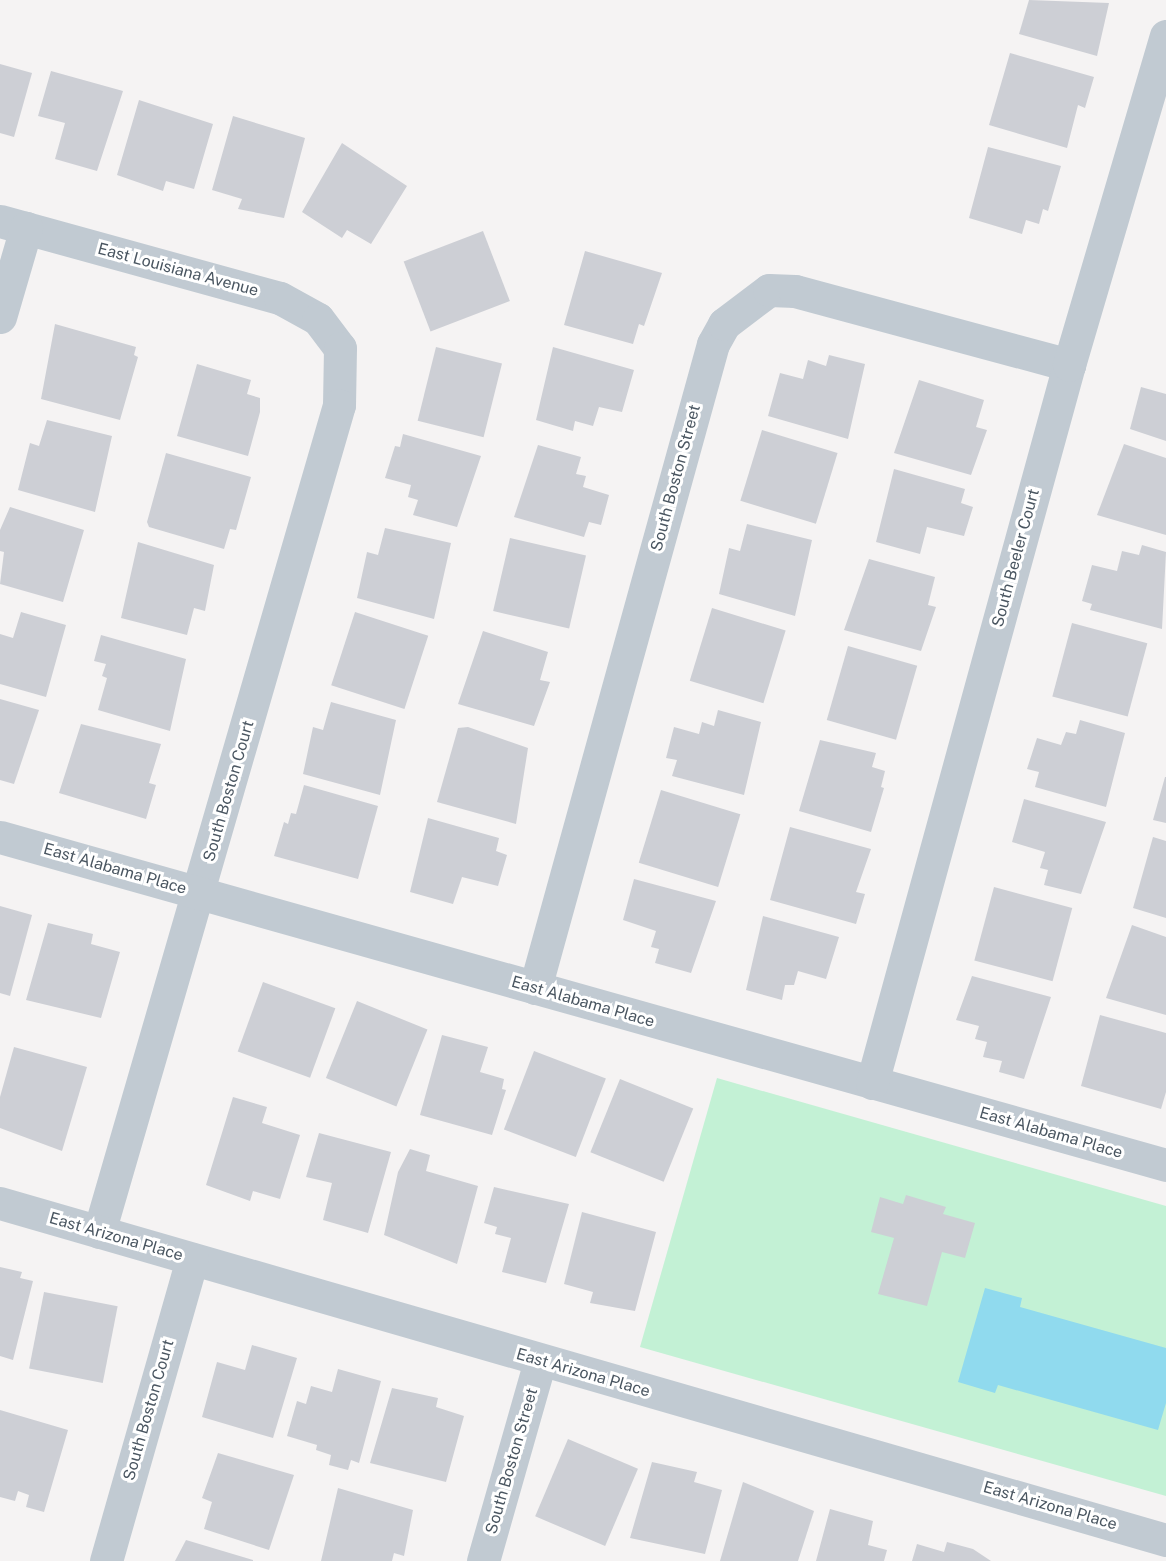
<!DOCTYPE html>
<style>
body{margin:0}
#map{position:relative;width:1166px;height:1561px;overflow:hidden;background:#f5f3f3;font-family:"Public Sans",sans-serif}
div>[style]{position:absolute}
.green>*{inset:0;background:#c3f1d5}
.water>*{inset:0;background:#90daee}
.building>*{inset:0;background:#cdcfd5;transform-origin:0 0}
.minor>*{height:33px;margin:-16.5px;padding:0 16.5px;transform-origin:16.5px;border-radius:16.5px;background:#c1cad2}
span{translate:-50% -50%;white-space:nowrap;text-align:center;line-height:1.15;-webkit-text-stroke:6px #fff;paint-order:stroke}
.street-label{font-size:16px;color:#4a5661}
</style>
<div id="map">
<div class="green">
<div style="clip-path:polygon(717px 1078px,1166px 1206px,1166px 1496px,640px 1347px)"></div>
</div>
<div class="water">
<div style="clip-path:polygon(985px 1288px,1022px 1298px,1020px 1307px,1166px 1348px,1166px 1403px,1158px 1430px,998px 1385px,995px 1393px,958px 1382px)"></div>
</div>
<div class="building">
<div style="clip-path:polygon(1029px 0,1109px 3px,1097px 56px,1019px 34px)"></div>
<div style="clip-path:polygon(1010px 53px,1094px 77px,1085px 108px,1078px 105px,1067px 148px,989px 125px)"></div>
<div style="clip-path:polygon(0 64px,32px 73px,14px 137px,0 133px)"></div>
<div style="clip-path:polygon(51px 71px,123px 91px,97px 171px,55px 159px,65px 123px,38px 116px)"></div>
<div style="clip-path:polygon(139px 100px,213px 124px,194px 189px,166px 181px,163px 191px,117px 175px)"></div>
<div style="clip-path:polygon(233px 116px,305px 138px,284px 218px,238px 209px,242px 199px,212px 190px)"></div>
<div style="clip-path:polygon(342px 143px,407px 186px,371px 244px,347px 230px,342px 238px,302px 212px)"></div>
<div style="clip-path:polygon(988px 147px,1061px 166px,1048px 211px,1043px 209px,1039px 224px,1026px 220px,1022px 234px,969px 218px)"></div>
<div style="left:483px;top:231px;width:75px;height:85px;rotate:69deg"></div>
<div style="clip-path:polygon(585px 251px,662px 273px,644px 326px,639px 324px,633px 344px,564px 325px)"></div>
<div style="clip-path:polygon(55px 324px,136px 347px,134px 355px,138px 357px,120px 420px,41px 399px)"></div>
<div style="left:436px;top:347px;width:68px;height:76px;rotate:14deg"></div>
<div style="clip-path:polygon(553px 347px,634px 370px,622px 412px,599px 407px,593px 426px,575px 421px,573px 431px,536px 420px)"></div>
<div style="clip-path:polygon(829px 355px,865px 364px,848px 439px,768px 416px,780px 373px,803px 379px,808px 360px,826px 366px)"></div>
<div style="clip-path:polygon(197px 364px,251px 380px,247px 394px,260px 398px,260px 412px,248px 456px,177px 436px)"></div>
<div style="clip-path:polygon(919px 380px,984px 400px,976px 427px,987px 430px,971px 475px,894px 453px)"></div>
<div style="clip-path:polygon(1141px 387px,1166px 394px,1166px 441px,1130px 429px)"></div>
<div style="clip-path:polygon(47px 420px,112px 436px,95px 512px,18px 490px,30px 443px,39px 446px)"></div>
<div style="left:762px;top:430px;width:79px;height:74px;rotate:17deg"></div>
<div style="clip-path:polygon(403px 434px,481px 456px,457px 527px,413px 515px,418px 500px,408px 497px,411px 485px,385px 478px,395px 446px,400px 447px)"></div>
<div style="clip-path:polygon(1124px 444px,1166px 458px,1166px 535px,1097px 515px)"></div>
<div style="clip-path:polygon(538px 445px,581px 457px,576px 474px,586px 476px,583px 487px,609px 495px,601px 525px,589px 522px,584px 537px,514px 517px)"></div>
<div style="clip-path:polygon(166px 453px,251px 477px,236px 530px,230px 529px,224px 549px,149px 527px,147px 522px)"></div>
<div style="clip-path:polygon(894px 469px,965px 489px,961px 503px,973px 507px,964px 536px,927px 527px,920px 554px,876px 542px)"></div>
<div style="clip-path:polygon(10px 507px,84px 530px,63px 602px,0 584px,4px 552px,0 551px,0 530px)"></div>
<div style="clip-path:polygon(747px 524px,812px 540px,795px 616px,719px 594px,729px 548px,740px 551px)"></div>
<div style="clip-path:polygon(385px 528px,451px 543px,434px 619px,357px 598px,367px 552px,378px 555px)"></div>
<div style="left:510px;top:538px;width:78px;height:75px;rotate:13deg"></div>
<div style="clip-path:polygon(138px 542px,214px 565px,205px 611px,194px 608px,187px 635px,121px 618px)"></div>
<div style="clip-path:polygon(1142px 545px,1166px 552px,1162px 629px,1090px 610px,1092px 604px,1082px 601px,1092px 565px,1117px 571px,1122px 551px,1139px 555px)"></div>
<div style="clip-path:polygon(869px 559px,935px 577px,928px 605px,936px 607px,921px 651px,844px 630px)"></div>
<div style="left:712px;top:608px;width:77px;height:76px;rotate:17deg"></div>
<div style="clip-path:polygon(21px 612px,66px 625px,46px 697px,0 684px,0 634px,13px 638px)"></div>
<div style="left:355px;top:612px;width:77px;height:77px;rotate:18deg"></div>
<div style="left:1072px;top:623px;width:78px;height:76px;rotate:15deg"></div>
<div style="clip-path:polygon(483px 631px,548px 652px,540px 680px,550px 682px,534px 726px,458px 704px)"></div>
<div style="clip-path:polygon(101px 635px,186px 659px,170px 731px,98px 710px,107px 678px,102px 676px,106px 664px,94px 661px)"></div>
<div style="left:848px;top:646px;width:72px;height:77px;rotate:16deg"></div>
<div style="clip-path:polygon(0 699px,39px 710px,14px 784px,0 780px)"></div>
<div style="clip-path:polygon(331px 702px,396px 720px,380px 795px,303px 774px,313px 727px,323px 730px)"></div>
<div style="clip-path:polygon(718px 710px,761px 722px,744px 795px,672px 776px,677px 760px,666px 758px,674px 727px,699px 734px,702px 722px,714px 726px)"></div>
<div style="clip-path:polygon(1080px 720px,1125px 733px,1106px 807px,1035px 787px,1039px 772px,1027px 769px,1037px 738px,1061px 745px,1066px 732px,1076px 734px)"></div>
<div style="clip-path:polygon(81px 724px,161px 744px,149px 783px,156px 785px,146px 819px,59px 793px)"></div>
<div style="clip-path:polygon(468px 727px,528px 748px,516px 824px,437px 802px,458px 728px)"></div>
<div style="clip-path:polygon(820px 740px,876px 753px,872px 767px,885px 771px,881px 787px,884px 788px,871px 832px,799px 811px)"></div>
<div style="clip-path:polygon(1165px 777px,1166px 777px,1166px 823px,1153px 820px)"></div>
<div style="clip-path:polygon(304px 785px,378px 806px,358px 879px,274px 856px,284px 822px,288px 824px,291px 813px,296px 814px)"></div>
<div style="left:661px;top:790px;width:83px;height:76px;rotate:17deg"></div>
<div style="clip-path:polygon(1024px 799px,1106px 822px,1081px 894px,1044px 885px,1048px 870px,1040px 868px,1045px 852px,1012px 842px)"></div>
<div style="clip-path:polygon(428px 818px,499px 838px,496px 851px,507px 855px,498px 886px,462px 877px,453px 904px,410px 892px)"></div>
<div style="clip-path:polygon(790px 827px,871px 849px,856px 892px,865px 894px,856px 924px,770px 900px)"></div>
<div style="clip-path:polygon(1153px 837px,1166px 841px,1166px 918px,1133px 908px)"></div>
<div style="clip-path:polygon(634px 879px,716px 901px,691px 973px,655px 963px,659px 949px,651px 947px,656px 931px,623px 920px)"></div>
<div style="left:994px;top:887px;width:81px;height:76px;rotate:15deg"></div>
<div style="clip-path:polygon(0 906px,32px 915px,10px 996px,0 993px)"></div>
<div style="clip-path:polygon(763px 916px,839px 937px,826px 979px,798px 971px,794px 985px,785px 985px,782px 1000px,746px 990px)"></div>
<div style="clip-path:polygon(48px 923px,93px 934px,91px 944px,120px 952px,101px 1018px,26px 1000px)"></div>
<div style="clip-path:polygon(1132px 925px,1166px 937px,1166px 1015px,1106px 998px)"></div>
<div style="clip-path:polygon(972px 976px,1051px 997px,1024px 1079px,999px 1072px,1002px 1061px,983px 1057px,987px 1042px,975px 1039px,979px 1026px,956px 1020px)"></div>
<div style="left:263px;top:982px;width:77px;height:74px;rotate:20deg"></div>
<div style="left:357px;top:1001px;width:76px;height:83px;rotate:22deg"></div>
<div style="clip-path:polygon(1100px 1015px,1166px 1033px,1166px 1092px,1161px 1109px,1081px 1086px)"></div>
<div style="clip-path:polygon(442px 1035px,488px 1047px,480px 1072px,504px 1079px,502px 1089px,506px 1090px,492px 1135px,420px 1115px)"></div>
<div style="clip-path:polygon(14px 1047px,87px 1067px,62px 1151px,0 1128px,0 1097px)"></div>
<div style="left:534px;top:1051px;width:77px;height:84px;rotate:21deg"></div>
<div style="left:620px;top:1079px;width:79px;height:79px;rotate:22deg"></div>
<div style="clip-path:polygon(233px 1097px,267px 1107px,262px 1123px,300px 1135px,280px 1199px,253px 1191px,250px 1201px,206px 1185px)"></div>
<div style="clip-path:polygon(319px 1133px,391px 1152px,368px 1233px,323px 1220px,332px 1183px,306px 1177px)"></div>
<div style="clip-path:polygon(410px 1149px,430px 1155px,426px 1171px,478px 1186px,457px 1264px,384px 1235px,398px 1172px)"></div>
<div style="clip-path:polygon(494px 1187px,569px 1204px,546px 1283px,502px 1272px,511px 1238px,495px 1234px,497px 1227px,484px 1223px)"></div>
<div style="clip-path:polygon(906px 1195px,946px 1207px,943px 1214px,975px 1223px,965px 1258px,942px 1252px,927px 1306px,878px 1294px,894px 1238px,871px 1232px,880px 1197px,903px 1204px)"></div>
<div style="clip-path:polygon(582px 1212px,656px 1232px,635px 1311px,590px 1303px,593px 1292px,564px 1284px)"></div>
<div style="clip-path:polygon(0 1267px,22px 1272px,20px 1278px,33px 1281px,13px 1360px,0 1356px)"></div>
<div style="left:44px;top:1292px;width:75px;height:78px;rotate:11deg"></div>
<div style="clip-path:polygon(252px 1345px,297px 1358px,273px 1438px,202px 1417px,217px 1362px,245px 1370px)"></div>
<div style="clip-path:polygon(338px 1369px,381px 1381px,359px 1463px,351px 1460px,348px 1470px,329px 1465px,331px 1455px,316px 1450px,317px 1445px,287px 1436px,297px 1401px,306px 1404px,311px 1386px,332px 1392px)"></div>
<div style="clip-path:polygon(392px 1388px,438px 1398px,436px 1407px,464px 1416px,446px 1482px,370px 1463px)"></div>
<div style="clip-path:polygon(0 1410px,68px 1430px,44px 1512px,26px 1507px,29px 1495px,18px 1491px,15px 1501px,0 1497px)"></div>
<div style="left:568px;top:1439px;width:76px;height:84px;rotate:23deg"></div>
<div style="clip-path:polygon(218px 1453px,294px 1475px,269px 1550px,204px 1529px,212px 1502px,202px 1498px)"></div>
<div style="clip-path:polygon(652px 1462px,697px 1472px,694px 1482px,722px 1490px,705px 1554px,630px 1538px)"></div>
<div style="clip-path:polygon(743px 1482px,814px 1511px,798px 1561px,720px 1561px)"></div>
<div style="clip-path:polygon(338px 1488px,413px 1510px,404px 1556px,394px 1553px,392px 1561px,321px 1561px)"></div>
<div style="clip-path:polygon(830px 1509px,873px 1521px,868px 1545px,887px 1550px,884px 1561px,816px 1561px)"></div>
<div style="clip-path:polygon(186px 1540px,253px 1560px,253px 1561px,175px 1561px)"></div>
<div style="clip-path:polygon(947px 1542px,973px 1549px,991px 1561px,912px 1561px,917px 1544px,944px 1552px)"></div>
</div>
<div class="minor">
<div style="left:0;top:221px;width:290px;rotate:15.4deg"></div>
<div style="left:280px;top:298px;width:43px;rotate:28.9deg"></div>
<div style="left:318px;top:319px;width:36px;rotate:53deg"></div>
<div style="left:340px;top:348px;width:57px;rotate:91deg"></div>
<div style="left:339px;top:405px;width:861px;rotate:106.18deg"></div>
<div style="left:0;top:317px;width:93px;rotate:-73.7deg"></div>
<div style="left:0;top:837px;width:1211px;rotate:15.71deg"></div>
<div style="left:535px;top:988px;width:668px;rotate:-74.55deg"></div>
<div style="left:713px;top:344px;width:23px;rotate:-61deg"></div>
<div style="left:724px;top:324px;width:56px;rotate:-37.1deg"></div>
<div style="left:769px;top:290px;width:26px;rotate:2deg"></div>
<div style="left:795px;top:291px;width:284px;rotate:15.1deg"></div>
<div style="left:872px;top:1083px;width:745px;rotate:-74.66deg"></div>
<div style="left:1069px;top:365px;width:343px;rotate:-73.6deg"></div>
<div style="left:0;top:1203px;width:1214px;rotate:16.12deg"></div>
<div style="left:106px;top:1561px;width:314px;rotate:-74.1deg"></div>
<div style="left:483px;top:1561px;width:208px;rotate:-74.1deg"></div>
</div>
<div class="street-label">
<span style="left:178px;top:270px;rotate:15deg">East Louisiana Avenue</span>
<span style="left:676px;top:478px;rotate:-75deg">South Boston Street</span>
<span style="left:1016px;top:558px;rotate:-75deg">South Beeler Court</span>
<span style="left:229px;top:791px;rotate:-74deg">South Boston Court</span>
<span style="left:115px;top:869px;rotate:16deg">East Alabama Place</span>
<span style="left:583px;top:1002px;rotate:16deg">East Alabama Place</span>
<span style="left:1051px;top:1133px;rotate:16deg">East Alabama Place</span>
<span style="left:116px;top:1237px;rotate:16deg">East Arizona Place</span>
<span style="left:583px;top:1373px;rotate:16deg">East Arizona Place</span>
<span style="left:149px;top:1410px;rotate:-74deg">South Boston Court</span>
<span style="left:512px;top:1461px;rotate:-74deg">South Boston Street</span>
<span style="left:1050px;top:1506px;rotate:16deg">East Arizona Place</span>
</div>
</div>
